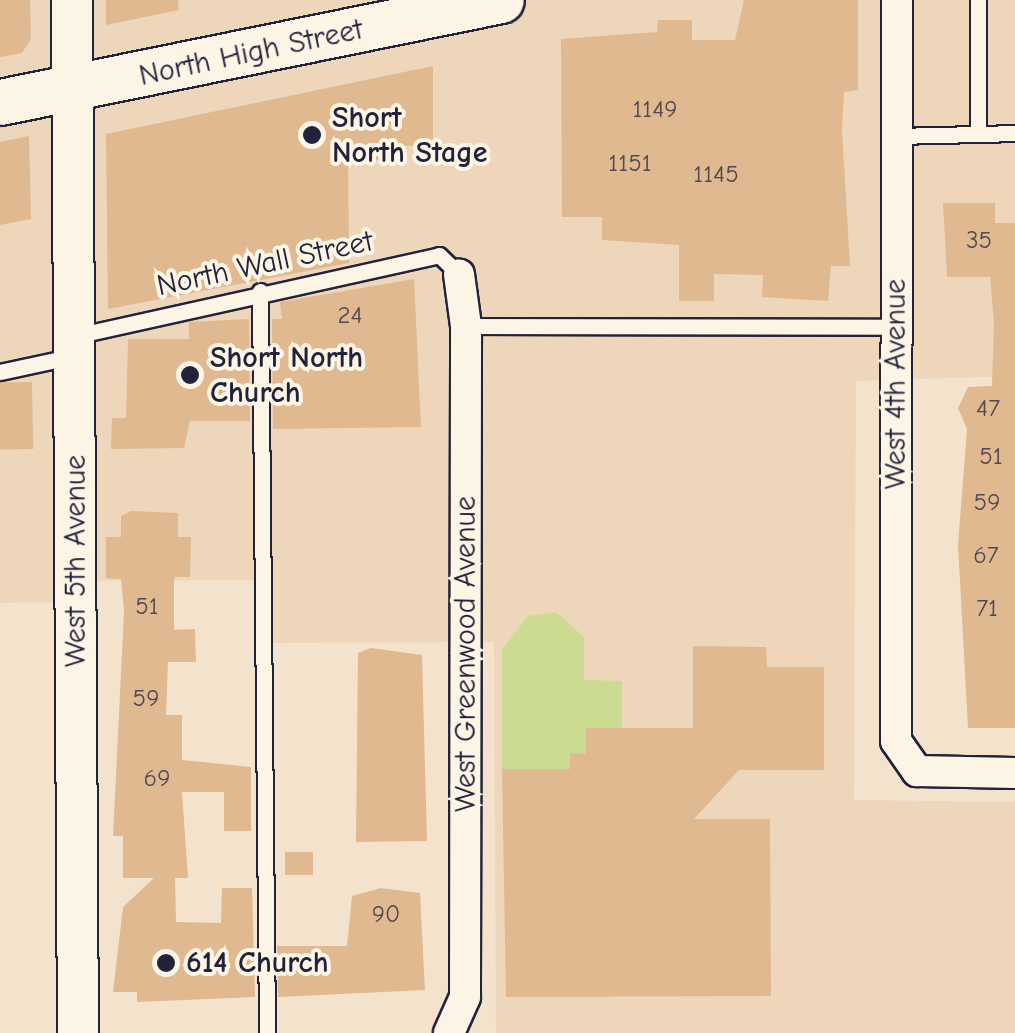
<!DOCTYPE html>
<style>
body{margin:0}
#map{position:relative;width:1015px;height:1033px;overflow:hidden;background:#f4e3cc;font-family:"Comic Neue",sans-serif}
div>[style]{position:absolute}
.built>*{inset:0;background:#eed6ba}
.green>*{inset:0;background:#cbdb8f}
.building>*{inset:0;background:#e0b991;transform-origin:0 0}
.roads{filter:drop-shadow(2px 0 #22223b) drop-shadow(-2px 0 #22223b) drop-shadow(0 2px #22223b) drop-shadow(0 -2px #22223b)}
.service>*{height:15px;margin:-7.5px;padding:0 7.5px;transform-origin:7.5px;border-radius:7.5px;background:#fcf5e5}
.minor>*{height:30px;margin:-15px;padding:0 15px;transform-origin:15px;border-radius:15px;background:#fcf5e5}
.secondary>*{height:40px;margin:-20px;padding:0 20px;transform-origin:20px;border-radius:20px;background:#fcf5e5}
.primary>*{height:45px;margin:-22.5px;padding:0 22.5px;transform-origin:22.5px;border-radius:22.5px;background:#fcf5e5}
.dots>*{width:28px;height:28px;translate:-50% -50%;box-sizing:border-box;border:5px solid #fcf5e5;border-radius:50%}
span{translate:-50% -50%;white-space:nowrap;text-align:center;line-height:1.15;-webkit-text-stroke:8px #fcf5e5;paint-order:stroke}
.number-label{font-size:25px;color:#524850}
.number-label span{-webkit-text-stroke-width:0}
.street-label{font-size:30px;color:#22223b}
.poi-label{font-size:30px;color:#22223b;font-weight:700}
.left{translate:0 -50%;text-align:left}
</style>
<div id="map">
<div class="built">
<div style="clip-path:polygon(0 0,1015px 0,1015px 376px,856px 381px,854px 800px,1015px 802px,1015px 1033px,496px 1033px,494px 642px,271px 643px,268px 580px,75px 581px,74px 602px,0 603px)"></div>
</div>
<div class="green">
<div style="clip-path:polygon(556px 612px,584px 637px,584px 680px,622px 681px,622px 728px,586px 754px,570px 754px,570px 769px,502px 769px,502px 650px,528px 616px)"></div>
</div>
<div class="building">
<div style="clip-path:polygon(0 0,30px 0,31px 39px,22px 53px,0 57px)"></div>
<div style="clip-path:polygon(106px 0,178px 0,179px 10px,106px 25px)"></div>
<div style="clip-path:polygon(744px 0,858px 0,858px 90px,844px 92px,842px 130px,850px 266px,831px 266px,828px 301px,762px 297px,763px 275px,714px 274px,714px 301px,679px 301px,679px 245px,602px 240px,602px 217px,562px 217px,561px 39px,657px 32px,658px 20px,692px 20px,692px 40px,735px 40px)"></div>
<div style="clip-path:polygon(433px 66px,433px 145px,379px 147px,379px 160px,348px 162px,349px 263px,108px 309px,106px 134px)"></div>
<div style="clip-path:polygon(29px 136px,31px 219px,0 225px,0 142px)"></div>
<div style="clip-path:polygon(943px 203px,995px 203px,995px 223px,1015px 223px,1015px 728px,968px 728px,958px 545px,967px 429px,958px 408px,968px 387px,992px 386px,994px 322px,990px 277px,947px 277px)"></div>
<div style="clip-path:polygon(414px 279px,421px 427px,273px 429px,272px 319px,282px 319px,280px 302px)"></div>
<div style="clip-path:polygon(249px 319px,250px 421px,190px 421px,184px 448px,111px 449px,112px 418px,126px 418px,128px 339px,189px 339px,189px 322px)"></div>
<div style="left:32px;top:382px;width:67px;height:33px;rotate:89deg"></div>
<div style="clip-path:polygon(131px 511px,178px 513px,178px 537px,191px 537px,190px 577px,174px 577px,174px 630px,195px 629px,196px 662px,168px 662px,166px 715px,182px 715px,182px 760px,251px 767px,251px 831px,224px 831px,224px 792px,182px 792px,188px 878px,175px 878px,176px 922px,221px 923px,222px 888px,252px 888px,255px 997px,137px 1002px,137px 992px,113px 992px,123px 907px,154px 878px,123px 878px,123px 836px,113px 836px,124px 612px,121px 579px,106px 578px,106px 537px,121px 537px,121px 516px)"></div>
<div style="clip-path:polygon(693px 646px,766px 647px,767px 667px,824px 667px,824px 770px,739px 770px,694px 819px,770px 819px,771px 996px,506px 997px,502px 769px,570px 769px,570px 753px,586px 754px,586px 728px,693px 728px)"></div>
<div style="clip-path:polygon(371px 648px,422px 655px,427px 841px,356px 842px,358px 653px)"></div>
<div style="left:285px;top:852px;width:28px;height:23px"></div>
<div style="clip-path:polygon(381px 888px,420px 893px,425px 990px,278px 997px,277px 946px,347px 946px,352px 896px)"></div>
</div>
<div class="roads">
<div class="service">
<div style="left:978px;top:130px;width:130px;rotate:-90deg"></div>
<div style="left:896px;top:136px;width:119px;rotate:-1.4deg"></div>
<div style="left:260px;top:291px;width:742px;rotate:89.46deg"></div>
<div style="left:466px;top:326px;width:430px;rotate:0.1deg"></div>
<div style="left:75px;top:336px;width:373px;rotate:-12.5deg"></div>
<div style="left:439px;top:255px;width:28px;rotate:44deg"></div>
<div style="left:0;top:372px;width:76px;rotate:-12.2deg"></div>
</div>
<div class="minor">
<div style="left:897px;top:0;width:741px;rotate:90.08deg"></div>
<div style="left:896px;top:741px;width:37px;rotate:55deg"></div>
<div style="left:917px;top:771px;width:98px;rotate:1.2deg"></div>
<div style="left:449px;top:1033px;width:39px;rotate:-66deg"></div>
<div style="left:465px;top:997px;width:671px;rotate:-89.91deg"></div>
<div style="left:466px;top:326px;width:52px;rotate:-97.7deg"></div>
</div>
<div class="secondary">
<div style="left:72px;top:0;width:1033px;rotate:89.67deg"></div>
</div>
<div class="primary">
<div style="left:0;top:102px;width:511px;rotate:-11.51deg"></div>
</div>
</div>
<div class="dots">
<div style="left:312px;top:135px;background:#22223b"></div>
<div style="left:190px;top:375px;background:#22223b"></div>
<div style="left:166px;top:963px;background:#22223b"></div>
</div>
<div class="number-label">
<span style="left:655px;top:109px">1149</span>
<span style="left:630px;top:163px">1151</span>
<span style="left:716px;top:174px">1145</span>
<span style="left:979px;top:240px">35</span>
<span style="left:350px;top:315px">24</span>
<span style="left:988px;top:408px">47</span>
<span style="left:991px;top:456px">51</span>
<span style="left:987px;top:502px">59</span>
<span style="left:986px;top:555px">67</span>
<span style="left:147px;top:606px">51</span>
<span style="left:987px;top:608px">71</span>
<span style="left:146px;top:698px">59</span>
<span style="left:157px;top:778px">69</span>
<span style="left:386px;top:914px">90</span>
</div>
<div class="street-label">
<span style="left:251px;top:53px;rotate:-12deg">North High Street</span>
<span style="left:265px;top:264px;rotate:-12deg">North Wall Street</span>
<span style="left:896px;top:384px;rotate:-90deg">West 4th Avenue</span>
<span style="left:76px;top:561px;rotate:-90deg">West 5th Avenue</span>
<span style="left:466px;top:654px;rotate:-90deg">West Greenwood Avenue</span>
</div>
<div class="poi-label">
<span class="left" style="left:332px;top:135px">Short<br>North Stage</span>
<span class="left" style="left:210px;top:375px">Short North<br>Church</span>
<span class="left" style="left:186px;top:963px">614 Church</span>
</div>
</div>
